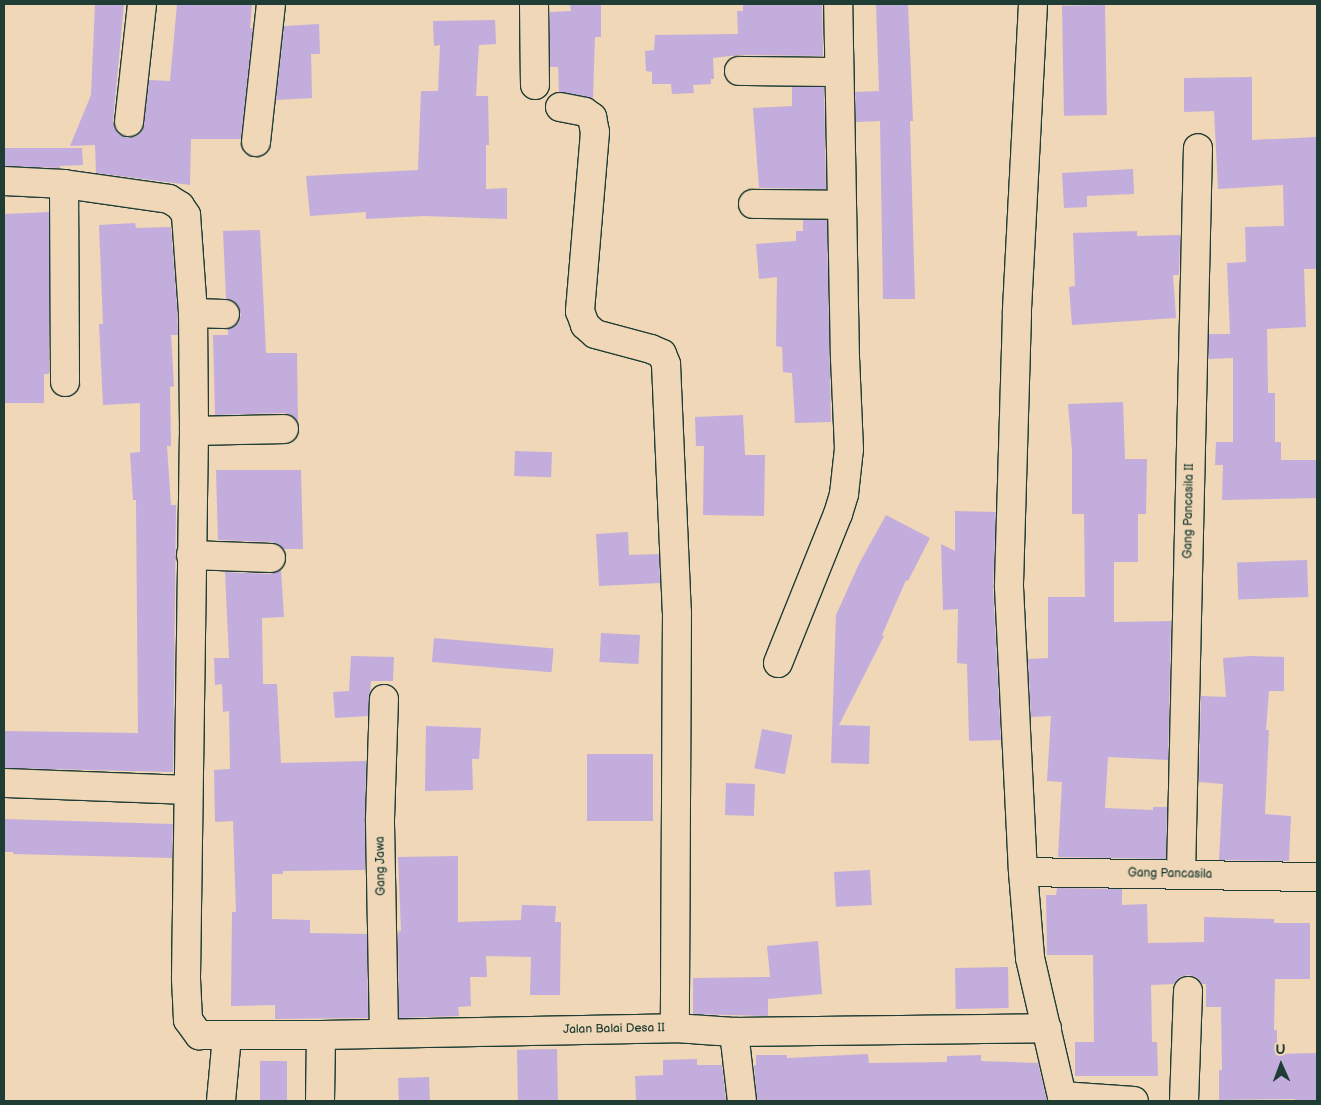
<!DOCTYPE html>
<style>
body{margin:0}
#map{position:relative;width:1321px;height:1105px;overflow:hidden;background:#efd7b7;font-family:"Balsamiq Sans",sans-serif}
div>[style]{position:absolute}
.building>*{inset:0;background:#c3addc;transform-origin:0 0}
.roads{filter:drop-shadow(1px 0 #1f3d34) drop-shadow(-1px 0 #1f3d34) drop-shadow(0 1px #1f3d34) drop-shadow(0 -1px #1f3d34)}
.minor>*{height:28px;margin:-14px;padding:0 14px;transform-origin:14px;border-radius:14px;background:#efd7b7}
span{translate:-50% -50%;white-space:nowrap;text-align:center;line-height:1.15;-webkit-text-stroke:4px #efd7b7;paint-order:stroke}
.street-label{font-size:12px;color:#1f3d34}
.frame{position:absolute;inset:0;border:5px solid #1f3d34;pointer-events:none}
.north{position:absolute;left:1256px;top:1040px;width:50px;height:50px;-webkit-text-stroke:4px #efd7b7;paint-order:stroke;rotate:358deg;font-size:14px;font-weight:700;line-height:20px;text-align:center;color:#1f3d34}
.north::after{content:'';display:block;margin:auto;width:18px;height:22px;background:#1f3d34;clip-path:polygon(50% 0,100% 100%,50% 72%,0 100%)}
</style>
<div id="map">
<div class="building">
<div style="clip-path:polygon(95px 4px,124px 4px,113px 121px,115px 129px,119px 134px,128px 138px,136px 136px,141px 132px,144px 124px,149px 80px,170px 81px,177px 4px,252px 4px,250px 28px,253px 28px,241px 139px,191px 139px,190px 185px,96px 173px,95px 145px,70px 146px,91px 95px)"></div>
<div style="clip-path:polygon(570px 4px,601px 4px,601px 37px,595px 37px,593px 99px,559px 92px,558px 67px,550px 67px,550px 12px,571px 11px)"></div>
<div style="clip-path:polygon(743px 4px,822px 4px,823px 56px,739px 55px,713px 58px,714px 79px,711px 79px,711px 84px,693px 85px,694px 93px,672px 94px,671px 84px,652px 84px,652px 72px,646px 71px,645px 51px,654px 50px,655px 35px,738px 34px,737px 11px,743px 11px)"></div>
<div style="clip-path:polygon(876px 4px,908px 4px,913px 121px,910px 121px,915px 299px,883px 299px,880px 121px,856px 122px,855px 92px,879px 91px)"></div>
<div style="left:1105px;top:5px;width:110px;height:43px;rotate:89deg"></div>
<div style="clip-path:polygon(495px 20px,496px 44px,479px 45px,476px 96px,488px 96px,489px 145px,486px 145px,486px 189px,507px 188px,507px 219px,424px 216px,366px 219px,366px 212px,310px 216px,306px 176px,418px 170px,421px 91px,438px 91px,440px 45px,434px 46px,433px 21px)"></div>
<div style="clip-path:polygon(319px 24px,320px 54px,311px 54px,312px 98px,276px 100px,284px 26px)"></div>
<div style="clip-path:polygon(1252px 77px,1252px 140px,1317px 137px,1317px 269px,1304px 269px,1306px 327px,1267px 329px,1268px 393px,1275px 393px,1275px 442px,1281px 442px,1281px 460px,1317px 460px,1317px 498px,1222px 500px,1223px 465px,1215px 465px,1216px 442px,1233px 442px,1233px 358px,1209px 359px,1209px 334px,1230px 334px,1227px 263px,1246px 262px,1245px 227px,1284px 226px,1283px 185px,1218px 189px,1214px 111px,1184px 112px,1184px 78px)"></div>
<div style="clip-path:polygon(792px 87px,824px 87px,826px 189px,759px 188px,753px 108px,792px 106px)"></div>
<div style="clip-path:polygon(4px 148px,82px 148px,83px 165px,60px 166px,60px 168px,4px 166px)"></div>
<div style="clip-path:polygon(1133px 169px,1134px 194px,1087px 196px,1087px 207px,1064px 208px,1062px 173px)"></div>
<div style="clip-path:polygon(49px 212px,49px 374px,44px 374px,44px 403px,4px 403px,4px 214px)"></div>
<div style="clip-path:polygon(803px 220px,827px 220px,831px 422px,795px 423px,792px 373px,783px 372px,782px 347px,776px 346px,777px 277px,759px 279px,756px 244px,796px 241px,796px 231px,803px 231px)"></div>
<div style="clip-path:polygon(135px 223px,136px 228px,171px 227px,177px 305px,178px 335px,171px 335px,174px 386px,170px 387px,171px 446px,167px 446px,171px 505px,176px 505px,173px 772px,4px 768px,4px 731px,138px 733px,136px 500px,133px 500px,130px 453px,140px 452px,140px 403px,103px 405px,99px 324px,103px 324px,99px 225px)"></div>
<div style="clip-path:polygon(260px 230px,266px 353px,297px 353px,298px 423px,292px 416px,284px 413px,215px 415px,213px 335px,228px 335px,228px 329px,238px 323px,241px 315px,238px 306px,234px 301px,226px 299px,223px 231px)"></div>
<div style="clip-path:polygon(1137px 231px,1137px 236px,1180px 235px,1179px 275px,1173px 275px,1176px 318px,1072px 325px,1069px 287px,1075px 286px,1073px 233px)"></div>
<div style="clip-path:polygon(1123px 402px,1125px 459px,1147px 459px,1146px 514px,1138px 514px,1138px 562px,1114px 562px,1114px 622px,1171px 621px,1168px 760px,1108px 757px,1105px 808px,1153px 810px,1153px 807px,1167px 807px,1166px 859px,1058px 857px,1062px 782px,1047px 781px,1051px 716px,1031px 717px,1028px 659px,1048px 658px,1048px 597px,1085px 597px,1084px 514px,1072px 514px,1072px 451px,1068px 404px)"></div>
<div style="clip-path:polygon(743px 415px,745px 455px,765px 455px,764px 516px,703px 515px,704px 446px,696px 446px,695px 417px)"></div>
<div style="left:515px;top:451px;width:37px;height:25px;rotate:2deg"></div>
<div style="clip-path:polygon(216px 470px,301px 470px,303px 549px,284px 549px,272px 542px,218px 540px)"></div>
<div style="clip-path:polygon(955px 511px,996px 512px,993px 588px,1001px 740px,969px 741px,967px 664px,957px 663px,958px 609px,943px 610px,941px 544px,955px 551px)"></div>
<div style="clip-path:polygon(886px 515px,930px 538px,908px 581px,906px 580px,882px 635px,884px 636px,839px 725px,870px 726px,869px 764px,831px 763px,836px 615px,859px 564px)"></div>
<div style="clip-path:polygon(628px 532px,629px 555px,659px 554px,660px 583px,599px 586px,596px 534px)"></div>
<div style="left:1307px;top:560px;width:37px;height:70px;rotate:88deg"></div>
<div style="clip-path:polygon(281px 569px,284px 617px,262px 618px,263px 684px,277px 684px,281px 763px,366px 761px,365px 870px,283px 871px,283px 874px,272px 874px,272px 919px,310px 920px,310px 933px,367px 934px,368px 1018px,275px 1019px,275px 1005px,231px 1006px,232px 912px,236px 912px,233px 821px,215px 822px,214px 770px,230px 769px,229px 711px,223px 712px,222px 684px,215px 685px,214px 658px,229px 658px,225px 572px,270px 574px)"></div>
<div style="left:601px;top:633px;width:39px;height:29px;rotate:3deg"></div>
<div style="left:434px;top:638px;width:120px;height:24px;rotate:5deg"></div>
<div style="clip-path:polygon(351px 656px,394px 657px,393px 681px,371px 681px,368px 716px,335px 718px,333px 692px,349px 691px)"></div>
<div style="clip-path:polygon(1250px 656px,1284px 657px,1284px 691px,1269px 691px,1266px 730px,1269px 730px,1265px 814px,1291px 816px,1289px 861px,1219px 860px,1223px 784px,1199px 782px,1201px 696px,1226px 697px,1223px 658px)"></div>
<div style="clip-path:polygon(426px 726px,481px 728px,479px 759px,472px 759px,473px 790px,425px 791px)"></div>
<div style="left:762px;top:729px;width:31px;height:40px;rotate:11deg"></div>
<div style="left:587px;top:754px;width:66px;height:67px"></div>
<div style="left:726px;top:783px;width:29px;height:32px;rotate:2deg"></div>
<div style="clip-path:polygon(4px 819px,173px 824px,172px 858px,13px 854px,13px 852px,4px 852px)"></div>
<div style="clip-path:polygon(458px 856px,458px 922px,521px 920px,522px 905px,556px 906px,555px 922px,561px 922px,560px 995px,530px 995px,531px 957px,486px 956px,487px 977px,470px 977px,471px 1006px,458px 1007px,459px 1016px,399px 1018px,398px 935px,399px 931px,401px 931px,398px 857px)"></div>
<div style="left:870px;top:870px;width:35px;height:36px;rotate:87deg"></div>
<div style="clip-path:polygon(1057px 888px,1122px 889px,1122px 905px,1147px 904px,1148px 943px,1204px 942px,1204px 917px,1274px 919px,1274px 923px,1310px 923px,1310px 979px,1275px 979px,1274px 1030px,1277px 1030px,1277px 1054px,1317px 1053px,1317px 1101px,1295px 1101px,1295px 1099px,1219px 1100px,1219px 1070px,1222px 1070px,1221px 1007px,1206px 1007px,1206px 984px,1202px 984px,1197px 978px,1189px 975px,1180px 977px,1174px 984px,1151px 985px,1152px 1042px,1157px 1042px,1158px 1076px,1075px 1076px,1075px 1042px,1094px 1042px,1093px 955px,1047px 955px,1046px 895px,1056px 895px)"></div>
<div style="clip-path:polygon(818px 941px,822px 994px,768px 999px,768px 1016px,693px 1014px,693px 978px,770px 977px,767px 946px)"></div>
<div style="left:1008px;top:967px;width:41px;height:53px;rotate:89deg"></div>
<div style="left:557px;top:1049px;width:52px;height:40px;rotate:89deg"></div>
<div style="clip-path:polygon(868px 1054px,869px 1063px,947px 1062px,947px 1056px,981px 1055px,981px 1061px,1038px 1063px,1047px 1101px,757px 1101px,754px 1065px,756px 1065px,756px 1055px,787px 1055px,787px 1058px)"></div>
<div style="clip-path:polygon(697px 1059px,697px 1065px,722px 1065px,726px 1101px,636px 1101px,635px 1076px,663px 1075px,663px 1060px)"></div>
<div style="left:260px;top:1061px;width:27px;height:40px"></div>
<div style="left:429px;top:1077px;width:24px;height:31px;rotate:88deg"></div>
</div>
<div class="roads">
<div class="minor">
<div style="left:534px;top:4px;width:81px;rotate:89.3deg"></div>
<div style="left:1033px;top:4px;width:310px;rotate:93deg"></div>
<div style="left:1017px;top:314px;width:273px;rotate:91.7deg"></div>
<div style="left:1009px;top:587px;width:285px;rotate:87.2deg"></div>
<div style="left:1023px;top:872px;width:86px;rotate:85.3deg"></div>
<div style="left:1030px;top:958px;width:147px;rotate:77deg"></div>
<div style="left:739px;top:71px;width:99px;rotate:0.6deg"></div>
<div style="left:560px;top:107px;width:25px;rotate:11deg"></div>
<div style="left:585px;top:112px;width:9px;rotate:36deg"></div>
<div style="left:592px;top:117px;width:15px;rotate:79deg"></div>
<div style="left:595px;top:132px;width:180px;rotate:94.8deg"></div>
<div style="left:580px;top:311px;width:15px;rotate:70deg"></div>
<div style="left:585px;top:325px;width:13px;rotate:42deg"></div>
<div style="left:595px;top:334px;width:58px;rotate:15deg"></div>
<div style="left:651px;top:349px;width:12px;rotate:24deg"></div>
<div style="left:662px;top:354px;width:11px;rotate:68deg"></div>
<div style="left:666px;top:364px;width:248px;rotate:87.5deg"></div>
<div style="left:677px;top:612px;width:416px;rotate:90.3deg"></div>
<div style="left:129px;top:122px;width:119px;rotate:-83.7deg"></div>
<div style="left:256px;top:142px;width:139px;rotate:-83.8deg"></div>
<div style="left:4px;top:181px;width:60px;rotate:2.9deg"></div>
<div style="left:64px;top:184px;width:106px;rotate:8.1deg"></div>
<div style="left:169px;top:199px;width:13px;rotate:32deg"></div>
<div style="left:180px;top:206px;width:11px;rotate:56deg"></div>
<div style="left:186px;top:215px;width:98px;rotate:85.9deg"></div>
<div style="left:193px;top:313px;width:118px;rotate:89.5deg"></div>
<div style="left:194px;top:431px;width:548px;rotate:90.84deg"></div>
<div style="left:186px;top:979px;width:41px;rotate:87.2deg"></div>
<div style="left:188px;top:1020px;width:19px;rotate:54deg"></div>
<div style="left:199px;top:1035px;width:122px"></div>
<div style="left:321px;top:1035px;width:354px;rotate:-1.1deg"></div>
<div style="left:675px;top:1028px;width:59px;rotate:3.9deg"></div>
<div style="left:734px;top:1032px;width:313px;rotate:-0.7deg"></div>
<div style="left:64px;top:184px;width:198px;rotate:89.7deg"></div>
<div style="left:753px;top:204px;width:89px;rotate:0.6deg"></div>
<div style="left:193px;top:313px;width:32px;rotate:2deg"></div>
<div style="left:194px;top:431px;width:90px;rotate:-1.3deg"></div>
<div style="left:191px;top:555px;width:80px;rotate:2.1deg"></div>
<div style="left:778px;top:663px;width:161px;rotate:-68.1deg"></div>
<div style="left:838px;top:514px;width:21px;rotate:-73deg"></div>
<div style="left:844px;top:494px;width:45px;rotate:-83.7deg"></div>
<div style="left:849px;top:449px;width:90px;rotate:-92.5deg"></div>
<div style="left:845px;top:359px;width:355px;rotate:-91.1deg"></div>
<div style="left:4px;top:783px;width:184px;rotate:2.2deg"></div>
<div style="left:1023px;top:872px;width:294px;rotate:1deg"></div>
<div style="left:1181px;top:874px;width:726px;rotate:-88.66deg"></div>
<div style="left:384px;top:1032px;width:213px;rotate:-91.1deg"></div>
<div style="left:380px;top:819px;width:120px;rotate:-88.1deg"></div>
<div style="left:734px;top:1032px;width:69px;rotate:83.4deg"></div>
<div style="left:1062px;top:1096px;width:72px;rotate:4deg"></div>
<div style="left:221px;top:1101px;width:65px;rotate:-84.7deg"></div>
<div style="left:320px;top:1101px;width:66px;rotate:-89.1deg"></div>
<div style="left:1184px;top:1101px;width:110px;rotate:-87.9deg"></div>
</div>
</div>
<div class="street-label">
<span style="left:1189px;top:511px;rotate:-89deg">Gang Pancasila II</span>
<span style="left:381px;top:866px;rotate:-91deg">Gang Jawa</span>
<span style="left:1170px;top:874px;rotate:1deg">Gang Pancasila</span>
<span style="left:614px;top:1029px;rotate:-1deg">Jalan Balai Desa II</span>
</div>
<div class="frame"></div>
<div class="north">U</div>
</div>
